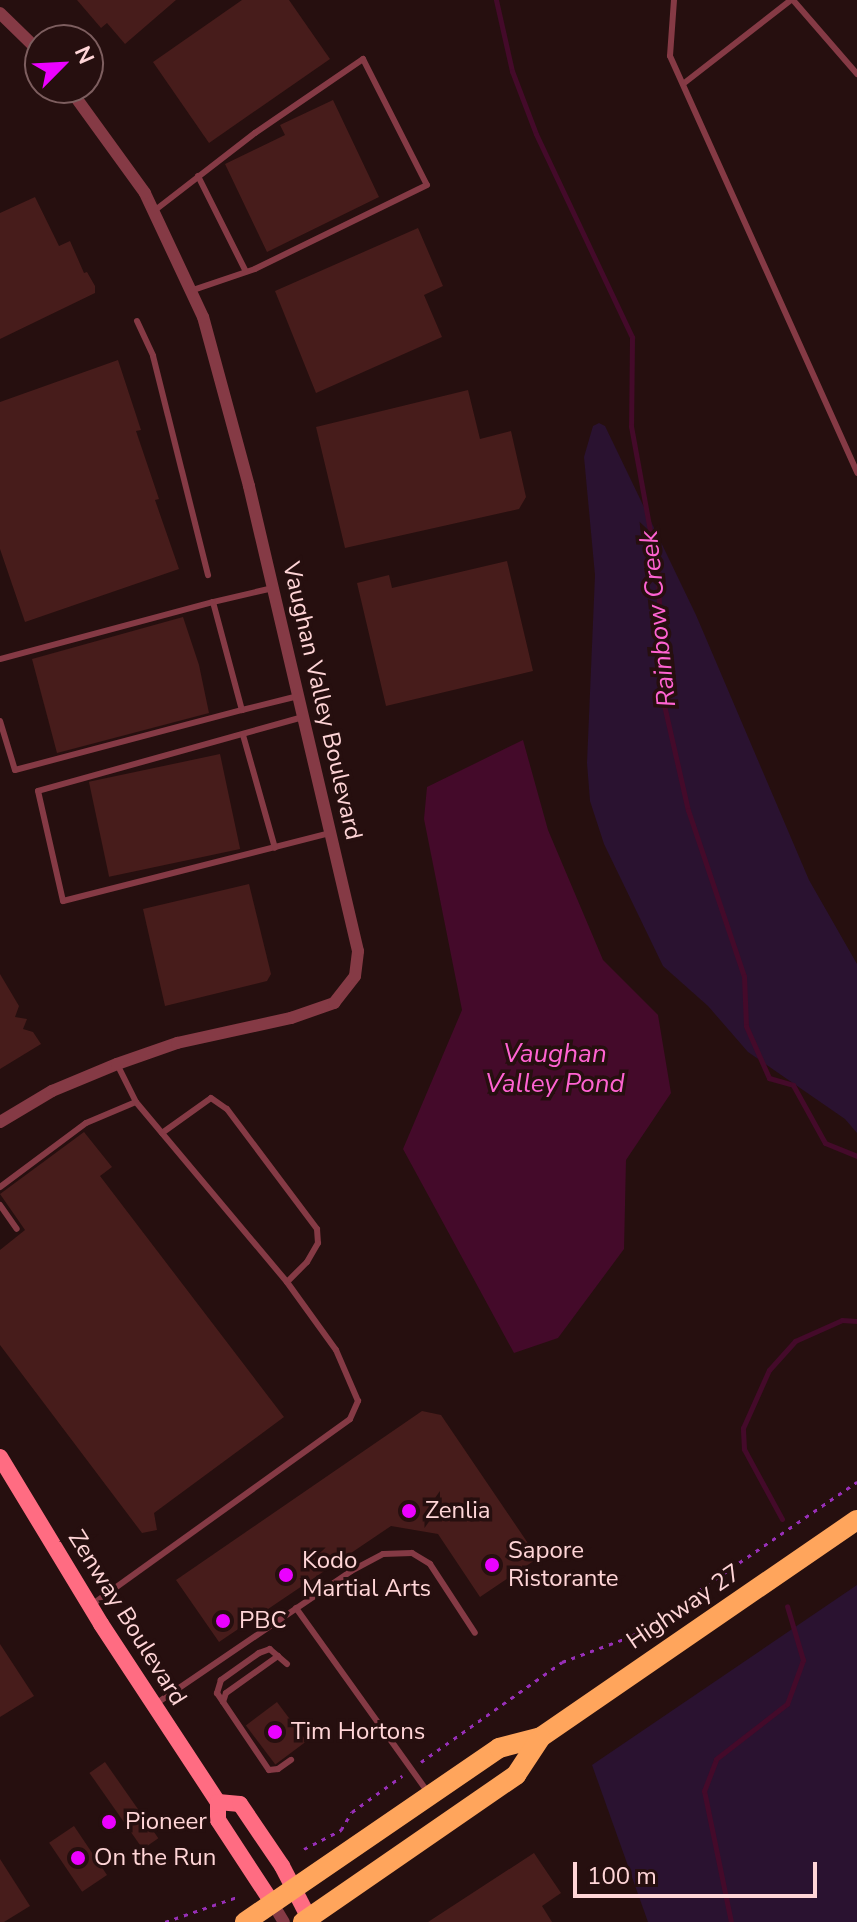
<!DOCTYPE html>
<style>
body{margin:0}
#map{position:relative;width:857px;height:1922px;overflow:hidden;background:#260f0f;font-family:"Nunito Sans",sans-serif}
div>[style]{position:absolute}
.green>*{inset:0;background:#2a1230}
.water>*{inset:0;background:#440a2a}
.stream>*{height:5px;margin:-2.5px;padding:0 2.5px;transform-origin:2.5px;border-radius:2.5px;background:#440a2a}
.building>*{inset:0;background:#471c1b;transform-origin:0 0}
.path>*{height:3px;margin-top:-1.5px;transform-origin:0;background:repeating-linear-gradient(90deg,#982fb8 0 4px,transparent 0 10px)}
.lane>*{height:6px;margin:-3px;padding:0 3px;transform-origin:3px;border-radius:3px;background:#853a45}
.street>*{height:12px;margin:-6px;padding:0 6px;transform-origin:6px;border-radius:6px;background:#853a45}
.secondary>*{height:16px;margin:-8px;padding:0 8px;transform-origin:8px;border-radius:8px;background:#ff6c82}
.primary>*{height:20px;margin:-10px;padding:0 10px;transform-origin:10px;border-radius:10px;background:#ffa55c}
.dots>*{width:22px;height:22px;translate:-50% -50%;box-sizing:border-box;border:4px solid #260f0f;border-radius:50%}
span{translate:-50% -50%;white-space:nowrap;text-align:center;line-height:1.15;-webkit-text-stroke:7px #260f0f;paint-order:stroke}
.street-label{font-size:24px;color:#ffd5d7}
.poi-label{font-size:24px;color:#ffd5d7}
.left{translate:0 -50%;text-align:left}
.water-label{font-size:26px;color:#ff63d2;font-style:italic}
.north{position:absolute;left:24px;top:24px;width:80px;height:80px;box-sizing:border-box;background:#260f0f;border:2px solid #7d5e5f;border-radius:50%;rotate:66deg;font-size:22px;font-weight:700;line-height:32px;text-align:center;color:#ffd5d7}
.north::after{content:'';display:block;margin:auto;width:28px;height:36px;background:#eb01ff;clip-path:polygon(50% 0,100% 100%,50% 72%,0 100%)}
.scale{position:absolute;left:573px;top:1862px;width:244px;height:36px;box-sizing:border-box;border:4px solid #ffd5d7;border-top:0;padding-left:10px;font-size:24px;line-height:28px;white-space:nowrap;color:#ffd5d7;-webkit-text-stroke:6px #260f0f;paint-order:stroke}
</style>
<div id="map">
<div class="green">
<div style="clip-path:polygon(599px 423px,605px 426px,696px 615px,809px 880px,857px 964px,857px 1133px,845px 1119px,748px 1052px,708px 1006px,663px 966px,604px 844px,590px 801px,587px 763px,595px 575px,584px 457px,593px 426px)"></div>
<div style="clip-path:polygon(857px 1585px,857px 1922px,648px 1922px,592px 1765px)"></div>
</div>
<div class="water">
<div style="clip-path:polygon(523px 740px,548px 830px,603px 960px,658px 1015px,671px 1093px,626px 1160px,624px 1249px,558px 1338px,514px 1353px,403px 1149px,462px 1010px,424px 819px,427px 787px)"></div>
</div>
<div class="stream">
<div style="left:496px;top:0;width:73px;rotate:77.3deg"></div>
<div style="left:512px;top:71px;width:67px;rotate:69.1deg"></div>
<div style="left:536px;top:134px;width:225px;rotate:64.7deg"></div>
<div style="left:632px;top:337px;width:89px;rotate:90.6deg"></div>
<div style="left:631px;top:426px;width:150px;rotate:79.7deg"></div>
<div style="left:658px;top:574px;width:122px;rotate:88.1deg"></div>
<div style="left:662px;top:696px;width:117px;rotate:77.2deg"></div>
<div style="left:688px;top:810px;width:175px;rotate:71.4deg"></div>
<div style="left:744px;top:976px;width:50px;rotate:87.7deg"></div>
<div style="left:746px;top:1026px;width:57px;rotate:66.1deg"></div>
<div style="left:769px;top:1078px;width:25px;rotate:16deg"></div>
<div style="left:793px;top:1085px;width:66px;rotate:61.1deg"></div>
<div style="left:825px;top:1143px;width:35px;rotate:22deg"></div>
<div style="left:782px;top:1519px;width:80px;rotate:-118.5deg"></div>
<div style="left:744px;top:1449px;width:21px;rotate:-93deg"></div>
<div style="left:743px;top:1428px;width:64px;rotate:-65.9deg"></div>
<div style="left:769px;top:1370px;width:39px;rotate:-48deg"></div>
<div style="left:795px;top:1341px;width:51px;rotate:-24.1deg"></div>
<div style="left:842px;top:1320px;width:15px;rotate:4deg"></div>
<div style="left:731px;top:1922px;width:134px;rotate:-101.6deg"></div>
<div style="left:704px;top:1791px;width:34px;rotate:-69deg"></div>
<div style="left:716px;top:1759px;width:90px;rotate:-37.8deg"></div>
<div style="left:787px;top:1704px;width:47px;rotate:-70deg"></div>
<div style="left:803px;top:1660px;width:56px;rotate:-106.5deg"></div>
</div>
<div class="building">
<div style="clip-path:polygon(77px 0,176px 0,125px 44px,107px 23px,101px 28px)"></div>
<div style="clip-path:polygon(242px 0,289px 0,330px 59px,209px 143px,153px 62px)"></div>
<div style="clip-path:polygon(333px 100px,379px 197px,267px 252px,225px 164px,285px 135px,280px 125px)"></div>
<div style="clip-path:polygon(35px 197px,59px 246px,70px 241px,84px 273px,87px 272px,95px 286px,95px 293px,0 339px,0 213px)"></div>
<div style="clip-path:polygon(418px 228px,443px 286px,424px 295px,442px 337px,316px 393px,275px 291px)"></div>
<div style="clip-path:polygon(118px 360px,141px 430px,136px 431px,159px 499px,155px 500px,179px 569px,25px 622px,0 549px,0 402px)"></div>
<div style="clip-path:polygon(468px 390px,480px 439px,511px 431px,526px 497px,519px 509px,345px 548px,316px 427px)"></div>
<div style="clip-path:polygon(507px 561px,533px 671px,386px 706px,357px 583px,389px 575px,392px 588px)"></div>
<div style="clip-path:polygon(183px 617px,199px 665px,209px 713px,57px 753px,32px 659px)"></div>
<div style="left:220px;top:754px;width:97px;height:134px;rotate:78deg"></div>
<div style="clip-path:polygon(249px 884px,271px 974px,267px 981px,165px 1006px,143px 909px)"></div>
<div style="clip-path:polygon(0 974px,19px 1006px,15px 1017px,27px 1019px,23px 1029px,33px 1032px,41px 1044px,0 1069px)"></div>
<div style="clip-path:polygon(84px 1132px,112px 1167px,100px 1176px,284px 1417px,154px 1513px,157px 1530px,142px 1533px,0 1345px,0 1250px,25px 1230px,0 1194px)"></div>
<div style="clip-path:polygon(422px 1411px,441px 1415px,538px 1558px,480px 1597px,438px 1534px,391px 1526px,219px 1642px,176px 1580px)"></div>
<div style="clip-path:polygon(0 1644px,34px 1696px,0 1717px)"></div>
<div style="left:277px;top:1702px;width:49px;height:39px;rotate:53deg"></div>
<div style="left:105px;top:1762px;width:93px;height:19px;rotate:55deg"></div>
<div style="left:74px;top:1826px;width:59px;height:30px;rotate:56deg"></div>
<div style="clip-path:polygon(534px 1853px,561px 1893px,542px 1906px,552px 1922px,428px 1922px)"></div>
<div style="clip-path:polygon(0 1859px,30px 1906px,4px 1922px,0 1922px)"></div>
</div>
<div class="path">
<div style="left:421px;top:1762px;width:173px;rotate:-35.3deg"></div>
<div style="left:562px;top:1662px;width:75px;rotate:-20.4deg"></div>
<div style="left:632px;top:1636px;width:273px;rotate:-34.4deg"></div>
<div style="left:304px;top:1849px;width:42px;rotate:-27.2deg"></div>
<div style="left:341px;top:1830px;width:21px;rotate:-59deg"></div>
<div style="left:352px;top:1812px;width:62px;rotate:-35.8deg"></div>
<div style="left:165px;top:1922px;width:76px;rotate:-19.1deg"></div>
</div>
<div class="lane">
<div style="left:674px;top:0;width:56px;rotate:94.1deg"></div>
<div style="left:670px;top:56px;width:457px;rotate:65.8deg"></div>
<div style="left:793px;top:0;width:98px;rotate:49.1deg"></div>
<div style="left:683px;top:84px;width:137px;rotate:-37.9deg"></div>
<div style="left:198px;top:176px;width:107px;rotate:63.4deg"></div>
<div style="left:154px;top:211px;width:128px;rotate:-37.7deg"></div>
<div style="left:255px;top:133px;width:131px;rotate:-34.4deg"></div>
<div style="left:363px;top:59px;width:141px;rotate:63.1deg"></div>
<div style="left:427px;top:185px;width:191px;rotate:154deg"></div>
<div style="left:255px;top:269px;width:65px;rotate:161.3deg"></div>
<div style="left:137px;top:321px;width:38px;rotate:65deg"></div>
<div style="left:153px;top:356px;width:226px;rotate:75.9deg"></div>
<div style="left:273px;top:588px;width:62px;rotate:166.9deg"></div>
<div style="left:213px;top:602px;width:112px;rotate:75deg"></div>
<div style="left:242px;top:710px;width:58px;rotate:-14deg"></div>
<div style="left:0;top:659px;width:220px;rotate:-15deg"></div>
<div style="left:303px;top:717px;width:275px;rotate:164.4deg"></div>
<div style="left:38px;top:791px;width:113px;rotate:77.2deg"></div>
<div style="left:63px;top:901px;width:276px;rotate:-14.3deg"></div>
<div style="left:0;top:721px;width:51px;rotate:73deg"></div>
<div style="left:15px;top:770px;width:235px;rotate:-14.8deg"></div>
<div style="left:243px;top:735px;width:117px;rotate:74.2deg"></div>
<div style="left:162px;top:1133px;width:60px;rotate:-35.5deg"></div>
<div style="left:211px;top:1098px;width:19px;rotate:35deg"></div>
<div style="left:227px;top:1109px;width:150px;rotate:53.1deg"></div>
<div style="left:317px;top:1229px;width:14px;rotate:86deg"></div>
<div style="left:318px;top:1243px;width:22px;rotate:120deg"></div>
<div style="left:307px;top:1262px;width:28px;rotate:135deg"></div>
<div style="left:0;top:1187px;width:107px;rotate:-36.7deg"></div>
<div style="left:86px;top:1123px;width:54px;rotate:-22.8deg"></div>
<div style="left:0;top:1205px;width:29px;rotate:55deg"></div>
<div style="left:90px;top:1606px;width:320px;rotate:-35.7deg"></div>
<div style="left:350px;top:1419px;width:20px;rotate:-66deg"></div>
<div style="left:358px;top:1401px;width:56px;rotate:-113.3deg"></div>
<div style="left:336px;top:1350px;width:84px;rotate:-125.8deg"></div>
<div style="left:287px;top:1282px;width:235px;rotate:-130deg"></div>
<div style="left:136px;top:1102px;width:42px;rotate:-116.6deg"></div>
<div style="left:296px;top:1608px;width:229px;rotate:54.4deg"></div>
<div style="left:287px;top:1664px;width:23px;rotate:-139deg"></div>
<div style="left:270px;top:1649px;width:12px;rotate:160deg"></div>
<div style="left:259px;top:1653px;width:47px;rotate:144.6deg"></div>
<div style="left:221px;top:1680px;width:14px;rotate:107deg"></div>
<div style="left:217px;top:1693px;width:93px;rotate:56deg"></div>
<div style="left:269px;top:1770px;width:9px;rotate:-6deg"></div>
<div style="left:278px;top:1769px;width:16px;rotate:-35deg"></div>
<div style="left:223px;top:1702px;width:9px;rotate:-72deg"></div>
<div style="left:226px;top:1693px;width:64px;rotate:-35.4deg"></div>
<div style="left:157px;top:1703px;width:235px;rotate:-34.2deg"></div>
<div style="left:351px;top:1571px;width:36px;rotate:-28deg"></div>
<div style="left:383px;top:1554px;width:29px;rotate:-2deg"></div>
<div style="left:412px;top:1553px;width:21px;rotate:31deg"></div>
<div style="left:430px;top:1564px;width:82px;rotate:56.9deg"></div>
</div>
<div class="street">
<div style="left:0;top:13px;width:56px;rotate:44.3deg"></div>
<div style="left:0;top:1122px;width:61px;rotate:-30.8deg"></div>
<div style="left:52px;top:1091px;width:70px;rotate:-22.6deg"></div>
<div style="left:117px;top:1064px;width:64px;rotate:-19.3deg"></div>
<div style="left:177px;top:1043px;width:117px;rotate:-12.4deg"></div>
<div style="left:291px;top:1018px;width:46px;rotate:-19.2deg"></div>
<div style="left:334px;top:1003px;width:34px;rotate:-52deg"></div>
<div style="left:355px;top:976px;width:25px;rotate:-83deg"></div>
<div style="left:358px;top:951px;width:478px;rotate:-103.2deg"></div>
<div style="left:249px;top:486px;width:175px;rotate:-105.2deg"></div>
<div style="left:203px;top:317px;width:137px;rotate:-115.1deg"></div>
<div style="left:145px;top:193px;width:130px;rotate:-125.9deg"></div>
<div style="left:273px;top:1904px;width:21px;rotate:59deg"></div>
</div>
<div class="secondary">
<div style="left:0;top:1457px;width:195px;rotate:58.8deg"></div>
<div style="left:101px;top:1624px;width:213px;rotate:56.7deg"></div>
<div style="left:218px;top:1802px;width:18px;rotate:90deg"></div>
<div style="left:218px;top:1820px;width:100px;rotate:56.8deg"></div>
<div style="left:218px;top:1802px;width:22px;rotate:5deg"></div>
<div style="left:240px;top:1804px;width:75px;rotate:55.9deg"></div>
<div style="left:282px;top:1866px;width:59px;rotate:62.6deg"></div>
</div>
<div class="primary">
<div style="left:245px;top:1922px;width:308px;rotate:-34.4deg"></div>
<div style="left:499px;top:1748px;width:43px;rotate:-14.7deg"></div>
<div style="left:541px;top:1737px;width:383px;rotate:-34.5deg"></div>
<div style="left:303px;top:1922px;width:259px;rotate:-34.6deg"></div>
<div style="left:516px;top:1775px;width:45px;rotate:-56.7deg"></div>
</div>
<div class="dots">
<div style="left:409px;top:1511px;background:#eb01ff"></div>
<div style="left:492px;top:1565px;background:#eb01ff"></div>
<div style="left:286px;top:1575px;background:#eb01ff"></div>
<div style="left:223px;top:1621px;background:#eb01ff"></div>
<div style="left:275px;top:1732px;background:#eb01ff"></div>
<div style="left:109px;top:1822px;background:#eb01ff"></div>
<div style="left:78px;top:1858px;background:#eb01ff"></div>
</div>
<div class="street-label">
<span style="left:322px;top:701px;rotate:77deg">Vaughan Valley Boulevard</span>
<span style="left:684px;top:1607px;rotate:-34deg">Highway 27</span>
<span style="left:127px;top:1618px;rotate:58deg">Zenway Boulevard</span>
</div>
<div class="poi-label">
<span class="left" style="left:425px;top:1511px">Zenlia</span>
<span class="left" style="left:508px;top:1565px">Sapore<br>Ristorante</span>
<span class="left" style="left:302px;top:1575px">Kodo<br>Martial Arts</span>
<span class="left" style="left:239px;top:1621px">PBC</span>
<span class="left" style="left:291px;top:1732px">Tim Hortons</span>
<span class="left" style="left:125px;top:1822px">Pioneer</span>
<span class="left" style="left:94px;top:1858px">On the Run</span>
</div>
<div class="water-label">
<span style="left:658px;top:619px;rotate:-96deg">Rainbow Creek</span>
<span style="left:555px;top:1069px">Vaughan<br>Valley Pond</span>
</div>
<div class="north">N</div>
<div class="scale">100 m</div>
</div>
